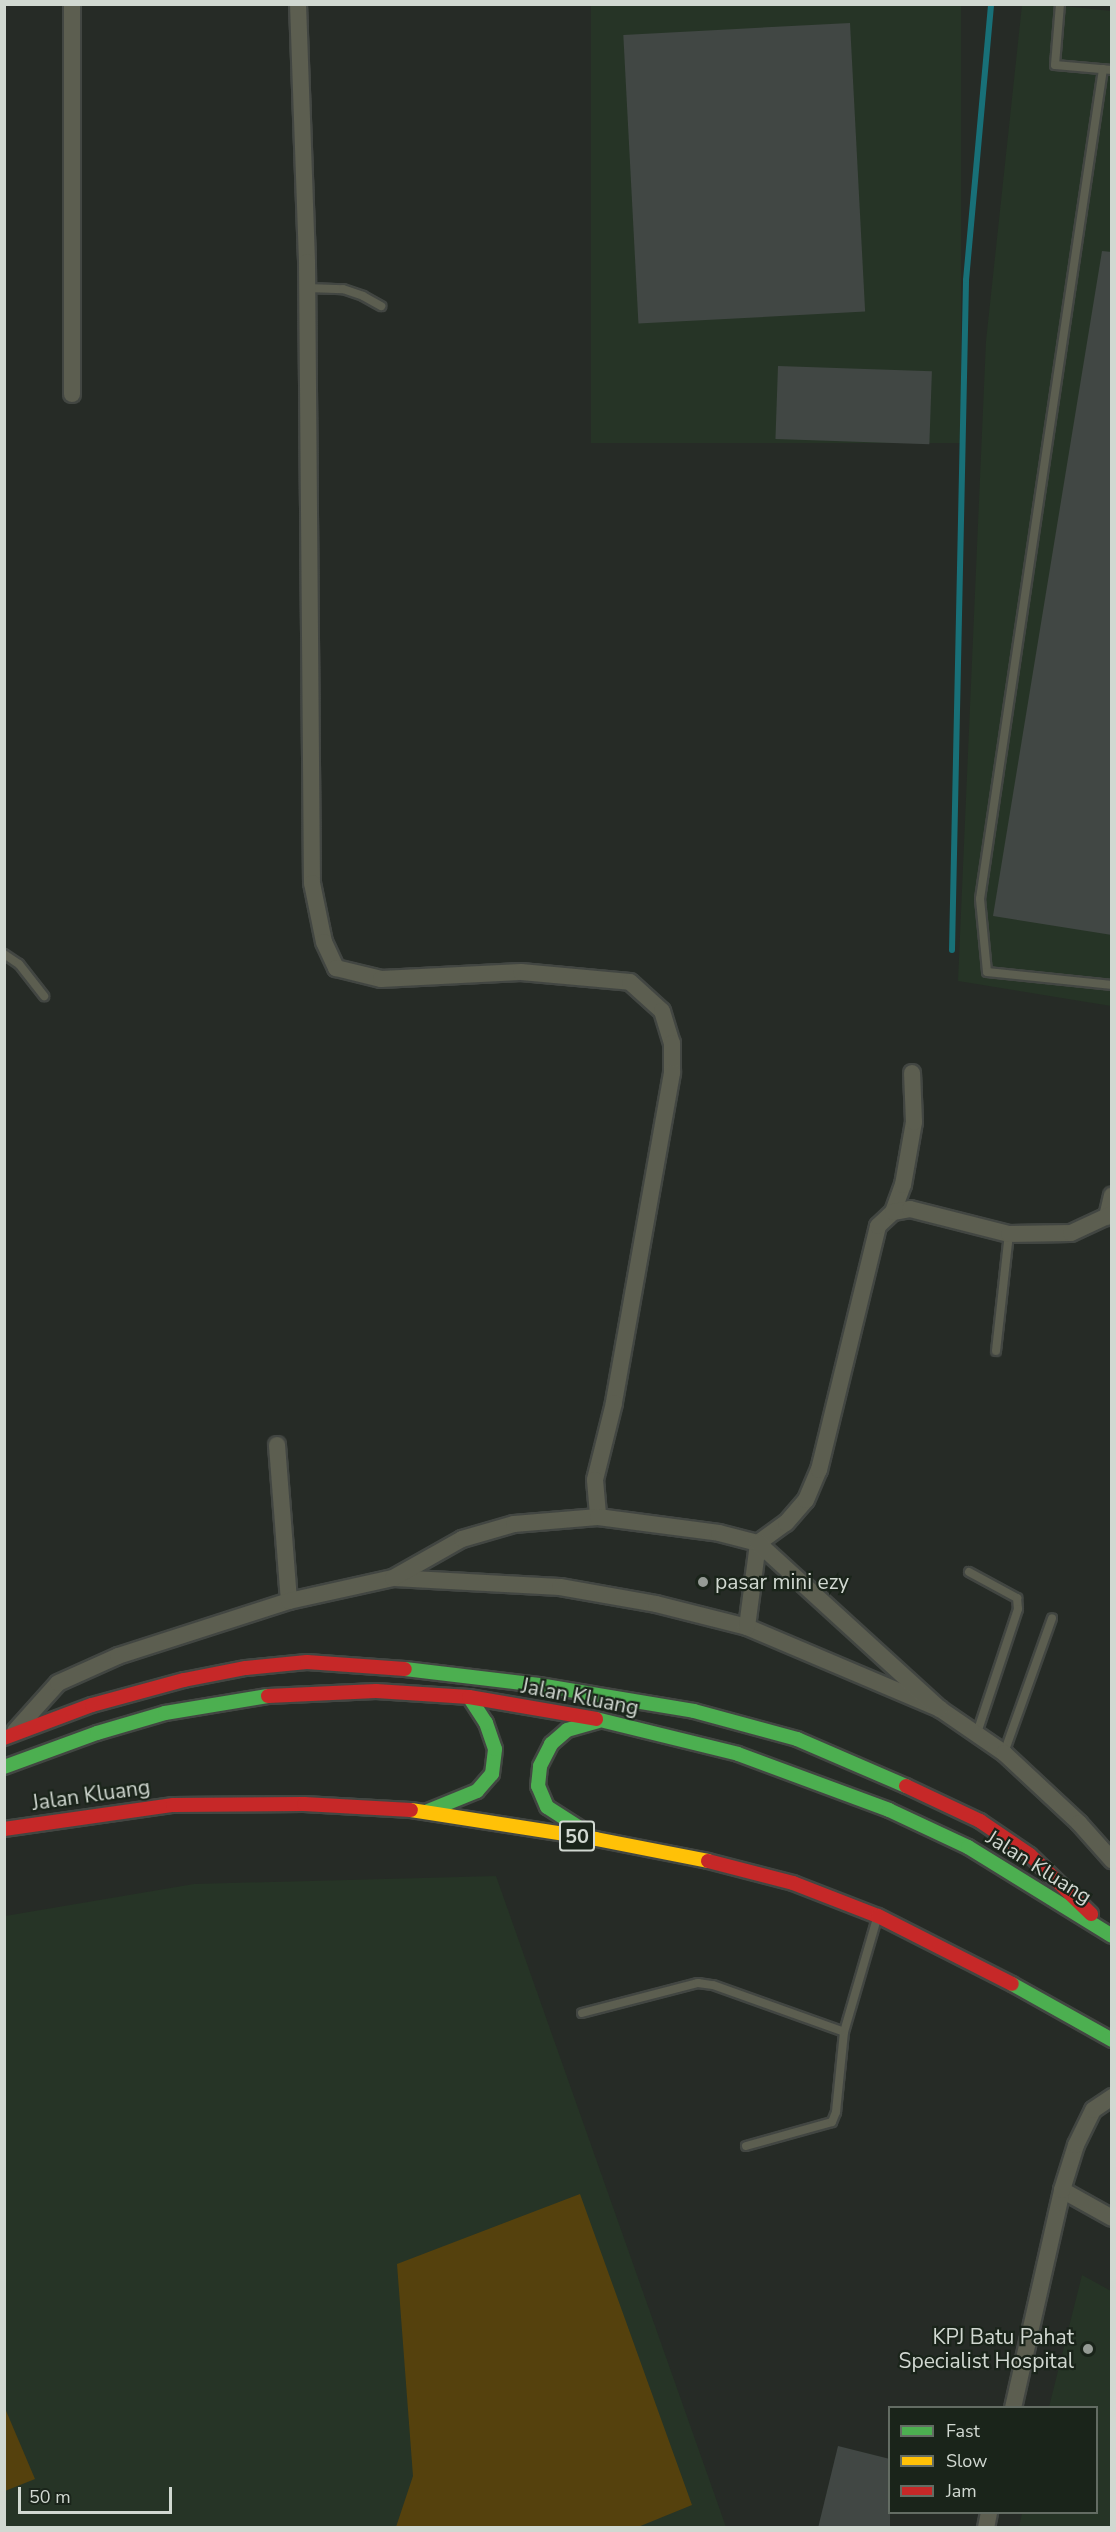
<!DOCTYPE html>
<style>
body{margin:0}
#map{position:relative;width:1116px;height:2532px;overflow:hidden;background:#262b26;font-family:"Nunito Sans",sans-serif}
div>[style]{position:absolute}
.built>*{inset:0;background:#263426;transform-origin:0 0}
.green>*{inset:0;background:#55410d}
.stream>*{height:6px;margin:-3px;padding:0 3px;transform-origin:3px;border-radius:3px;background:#187078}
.building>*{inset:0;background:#414744;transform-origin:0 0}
.roads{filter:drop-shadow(2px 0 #424642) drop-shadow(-2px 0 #424642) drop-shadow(0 2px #424642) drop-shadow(0 -2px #424642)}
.lane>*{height:8px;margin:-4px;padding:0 4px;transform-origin:4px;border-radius:4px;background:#5c5e50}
.street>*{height:16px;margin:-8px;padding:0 8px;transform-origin:8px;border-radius:8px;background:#5c5e50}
.fast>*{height:14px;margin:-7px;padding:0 7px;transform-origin:7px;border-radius:7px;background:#4caf50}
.slow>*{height:14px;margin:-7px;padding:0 7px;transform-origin:7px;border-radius:7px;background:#ffc107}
.jam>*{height:14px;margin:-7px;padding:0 7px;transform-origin:7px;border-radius:7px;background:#c62828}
.dots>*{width:16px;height:16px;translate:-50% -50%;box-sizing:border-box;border:3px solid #1a241a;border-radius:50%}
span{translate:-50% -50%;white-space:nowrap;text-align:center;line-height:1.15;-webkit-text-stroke:4.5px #1a241a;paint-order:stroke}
.shield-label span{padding:2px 4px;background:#1a241a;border:2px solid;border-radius:4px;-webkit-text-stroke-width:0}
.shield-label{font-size:20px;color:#d1d8d1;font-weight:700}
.poi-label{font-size:21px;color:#d1d8d1}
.left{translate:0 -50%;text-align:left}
.right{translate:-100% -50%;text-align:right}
.street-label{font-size:21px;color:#d1d8d1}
.frame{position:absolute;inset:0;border:6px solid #d1d8d1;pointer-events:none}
.legend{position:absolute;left:888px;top:2406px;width:210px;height:108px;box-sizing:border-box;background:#1a241a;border:2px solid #636c63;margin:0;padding:8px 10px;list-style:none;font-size:18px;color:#d1d8d1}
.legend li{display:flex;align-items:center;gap:12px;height:30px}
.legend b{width:30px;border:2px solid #636c63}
.scale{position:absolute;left:18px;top:2487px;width:154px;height:27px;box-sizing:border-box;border:3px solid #d1d8d1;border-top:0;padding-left:8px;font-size:18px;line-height:21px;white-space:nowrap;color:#d1d8d1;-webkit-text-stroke:4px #1a241a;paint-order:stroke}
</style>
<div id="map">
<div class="built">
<div style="left:591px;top:5px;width:370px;height:438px"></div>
<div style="clip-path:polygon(1022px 5px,1054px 5px,1111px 11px,1111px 1006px,958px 981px,986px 341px)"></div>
<div style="clip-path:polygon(496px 1876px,726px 2527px,5px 2528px,5px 1916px,194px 1884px)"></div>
<div style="clip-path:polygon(1082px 2275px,1111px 2291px,1111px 2527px,1019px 2527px,1022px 2513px,1096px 2512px,1096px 2408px,1049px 2407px)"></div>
</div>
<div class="green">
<div style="clip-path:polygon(580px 2194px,692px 2505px,638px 2527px,396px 2527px,413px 2476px,397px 2264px)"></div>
<div style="clip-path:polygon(4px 2406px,35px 2479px,5px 2491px,4px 2491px)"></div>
</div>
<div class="stream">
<div style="left:952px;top:950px;width:670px;rotate:-88.8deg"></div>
<div style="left:966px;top:280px;width:277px;rotate:-84.8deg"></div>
</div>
<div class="building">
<div style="left:850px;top:23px;width:289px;height:227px;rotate:87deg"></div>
<div style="clip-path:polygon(1102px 251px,1112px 252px,1112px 935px,993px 916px)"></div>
<div style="left:778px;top:366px;width:154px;height:73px;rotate:2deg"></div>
<div style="clip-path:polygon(838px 2446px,890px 2459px,890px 2528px,818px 2528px)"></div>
</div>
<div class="roads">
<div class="lane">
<div style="left:1060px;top:4px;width:61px;rotate:94.7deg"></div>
<div style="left:1055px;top:65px;width:57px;rotate:5deg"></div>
<div style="left:1103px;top:69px;width:839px;rotate:98.43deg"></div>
<div style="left:980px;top:899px;width:73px;rotate:84.5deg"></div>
<div style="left:987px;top:972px;width:126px;rotate:5.9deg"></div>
<div style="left:307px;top:288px;width:36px;rotate:2deg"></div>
<div style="left:343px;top:289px;width:21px;rotate:19deg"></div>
<div style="left:363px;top:296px;width:21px;rotate:29deg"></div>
<div style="left:4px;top:954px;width:18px;rotate:34deg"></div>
<div style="left:19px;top:964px;width:41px;rotate:52deg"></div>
<div style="left:996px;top:1351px;width:118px;rotate:-83.7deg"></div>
<div style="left:969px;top:1572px;width:55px;rotate:28.4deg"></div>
<div style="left:1017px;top:1598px;width:11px;rotate:85deg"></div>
<div style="left:1018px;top:1609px;width:131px;rotate:108.3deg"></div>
<div style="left:1004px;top:1753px;width:143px;rotate:-70.4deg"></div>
<div style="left:582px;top:2013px;width:120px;rotate:-14.5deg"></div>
<div style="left:698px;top:1983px;width:15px;rotate:8deg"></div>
<div style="left:713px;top:1985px;width:139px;rotate:19.7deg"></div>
<div style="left:746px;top:2146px;width:89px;rotate:-15.6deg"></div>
<div style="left:832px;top:2122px;width:11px;rotate:-68deg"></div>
<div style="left:836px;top:2112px;width:80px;rotate:-84.3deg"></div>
<div style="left:844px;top:2032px;width:115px;rotate:-73.8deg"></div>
</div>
<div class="street">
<div style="left:72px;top:4px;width:390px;rotate:90deg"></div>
<div style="left:298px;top:4px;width:258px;rotate:88deg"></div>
<div style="left:307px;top:262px;width:621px;rotate:89.54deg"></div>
<div style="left:312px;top:883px;width:60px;rotate:78.5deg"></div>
<div style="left:324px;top:942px;width:29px;rotate:65deg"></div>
<div style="left:336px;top:968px;width:46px;rotate:13.7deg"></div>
<div style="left:381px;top:979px;width:140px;rotate:-2.9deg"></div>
<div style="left:521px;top:972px;width:109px;rotate:5.2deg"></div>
<div style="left:630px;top:982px;width:43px;rotate:42.2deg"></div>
<div style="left:662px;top:1011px;width:34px;rotate:73deg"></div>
<div style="left:672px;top:1043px;width:30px;rotate:90deg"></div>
<div style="left:672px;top:1073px;width:335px;rotate:100deg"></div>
<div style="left:614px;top:1403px;width:79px;rotate:103.9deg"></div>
<div style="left:595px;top:1480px;width:37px;rotate:85deg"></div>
<div style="left:893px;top:1212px;width:29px;rotate:-70deg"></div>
<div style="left:903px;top:1185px;width:64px;rotate:-80.1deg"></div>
<div style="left:914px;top:1122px;width:49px;rotate:-92.3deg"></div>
<div style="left:1107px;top:1217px;width:22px;rotate:-77deg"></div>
<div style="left:277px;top:1445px;width:156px;rotate:85.6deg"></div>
<div style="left:394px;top:1578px;width:166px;rotate:3.1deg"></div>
<div style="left:560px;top:1587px;width:97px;rotate:10deg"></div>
<div style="left:656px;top:1604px;width:94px;rotate:14.2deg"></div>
<div style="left:747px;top:1627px;width:210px;rotate:23deg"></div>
<div style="left:940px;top:1709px;width:78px;rotate:34.5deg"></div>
<div style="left:1004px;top:1753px;width:103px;rotate:43deg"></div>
<div style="left:1079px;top:1823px;width:50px;rotate:48.3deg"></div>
<div style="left:747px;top:1627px;width:85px;rotate:-82.5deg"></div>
<div style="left:758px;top:1543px;width:34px;rotate:-36deg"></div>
<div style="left:786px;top:1523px;width:30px;rotate:-49deg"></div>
<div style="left:806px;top:1500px;width:33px;rotate:-67deg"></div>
<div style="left:819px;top:1470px;width:251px;rotate:-76.4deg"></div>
<div style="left:878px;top:1226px;width:21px;rotate:-43deg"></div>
<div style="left:893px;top:1212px;width:17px;rotate:-10deg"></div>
<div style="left:910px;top:1209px;width:102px;rotate:14.2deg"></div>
<div style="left:1009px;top:1234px;width:62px;rotate:-0.9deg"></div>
<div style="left:1071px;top:1233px;width:45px;rotate:-24.9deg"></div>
<div style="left:15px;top:1731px;width:64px;rotate:-48.1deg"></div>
<div style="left:58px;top:1683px;width:66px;rotate:-24.2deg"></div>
<div style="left:118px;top:1656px;width:180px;rotate:-17.8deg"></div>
<div style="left:289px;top:1601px;width:107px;rotate:-12.5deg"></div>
<div style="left:393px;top:1578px;width:79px;rotate:-29.5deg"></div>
<div style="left:462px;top:1539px;width:54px;rotate:-16.1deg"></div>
<div style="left:514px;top:1524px;width:84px;rotate:-4.8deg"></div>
<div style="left:598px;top:1517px;width:122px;rotate:7.5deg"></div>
<div style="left:719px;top:1533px;width:40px;rotate:14.4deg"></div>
<div style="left:758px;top:1543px;width:246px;rotate:42.4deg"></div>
<div style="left:1062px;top:2190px;width:57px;rotate:29.2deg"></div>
<div style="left:1013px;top:2408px;width:223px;rotate:-77.3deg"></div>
<div style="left:1062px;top:2190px;width:47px;rotate:-72.7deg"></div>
<div style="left:1076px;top:2145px;width:39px;rotate:-64deg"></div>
<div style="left:1093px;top:2110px;width:23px;rotate:-34deg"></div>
<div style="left:986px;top:2528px;width:16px;rotate:-79deg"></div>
</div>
<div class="fast">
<div style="left:405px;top:1669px;width:135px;rotate:6.8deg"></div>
<div style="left:539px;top:1685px;width:157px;rotate:9.5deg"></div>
<div style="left:694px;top:1711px;width:107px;rotate:15.2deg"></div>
<div style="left:797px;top:1739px;width:119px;rotate:23.3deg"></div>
<div style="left:596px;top:1719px;width:146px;rotate:13.8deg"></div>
<div style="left:738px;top:1754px;width:161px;rotate:20.3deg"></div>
<div style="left:889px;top:1810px;width:87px;rotate:25.1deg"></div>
<div style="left:968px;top:1847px;width:169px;rotate:31.7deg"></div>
<div style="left:4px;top:1767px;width:99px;rotate:-20.1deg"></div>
<div style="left:97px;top:1733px;width:71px;rotate:-16.4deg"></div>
<div style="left:165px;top:1713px;width:104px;rotate:-9.4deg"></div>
<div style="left:428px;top:1811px;width:53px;rotate:-22.2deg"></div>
<div style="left:477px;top:1791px;width:23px;rotate:-49deg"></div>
<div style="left:492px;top:1774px;width:25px;rotate:-83deg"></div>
<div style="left:495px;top:1749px;width:28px;rotate:-109deg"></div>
<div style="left:486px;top:1723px;width:31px;rotate:-123deg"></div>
<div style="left:586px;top:1832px;width:46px;rotate:-147.3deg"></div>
<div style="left:547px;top:1807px;width:23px;rotate:-113deg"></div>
<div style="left:538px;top:1786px;width:20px;rotate:-84deg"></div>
<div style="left:540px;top:1766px;width:25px;rotate:-63deg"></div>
<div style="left:551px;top:1744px;width:21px;rotate:-41deg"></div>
<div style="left:567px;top:1730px;width:32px;rotate:-16deg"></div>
<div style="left:1012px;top:1984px;width:115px;rotate:29.2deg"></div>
</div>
<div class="slow">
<div style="left:411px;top:1810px;width:187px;rotate:8.9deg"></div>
<div style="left:596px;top:1839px;width:114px;rotate:11.1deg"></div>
</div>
<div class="jam">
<div style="left:268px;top:1696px;width:108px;rotate:-2.7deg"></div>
<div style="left:376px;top:1691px;width:93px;rotate:3.7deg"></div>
<div style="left:469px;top:1697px;width:129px;rotate:9.8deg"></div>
<div style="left:4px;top:1738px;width:94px;rotate:-20.6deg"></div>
<div style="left:92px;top:1705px;width:95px;rotate:-15.2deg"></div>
<div style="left:184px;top:1680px;width:63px;rotate:-11deg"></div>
<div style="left:246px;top:1668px;width:61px;rotate:-5.6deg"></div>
<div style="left:307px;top:1662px;width:98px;rotate:4.1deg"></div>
<div style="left:906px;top:1786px;width:82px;rotate:25.3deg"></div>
<div style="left:980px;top:1821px;width:60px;rotate:34.2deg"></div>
<div style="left:1030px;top:1855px;width:85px;rotate:44deg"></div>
<div style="left:4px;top:1829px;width:171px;rotate:-8.1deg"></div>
<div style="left:173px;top:1805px;width:131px;rotate:-0.4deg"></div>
<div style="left:304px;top:1804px;width:107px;rotate:3.2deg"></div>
<div style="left:708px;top:1861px;width:88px;rotate:14.5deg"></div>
<div style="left:793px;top:1883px;width:91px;rotate:21.2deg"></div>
<div style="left:878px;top:1916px;width:150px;rotate:26.9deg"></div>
</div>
</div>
<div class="dots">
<div style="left:703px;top:1582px;background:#959b95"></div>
<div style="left:1088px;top:2349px;background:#959b95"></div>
</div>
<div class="shield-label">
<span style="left:577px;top:1836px">50</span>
</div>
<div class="poi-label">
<span class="left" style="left:715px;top:1582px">pasar mini ezy</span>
<span class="right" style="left:1074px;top:2349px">KPJ Batu Pahat<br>Specialist Hospital</span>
</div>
<div class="street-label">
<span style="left:580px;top:1697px;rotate:11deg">Jalan Kluang</span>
<span style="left:91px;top:1795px;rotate:-8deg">Jalan Kluang</span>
<span style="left:1039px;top:1867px;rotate:32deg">Jalan Kluang</span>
</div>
<div class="frame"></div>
<ul class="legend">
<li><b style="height:8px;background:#4caf50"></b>Fast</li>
<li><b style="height:8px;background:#ffc107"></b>Slow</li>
<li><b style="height:8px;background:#c62828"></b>Jam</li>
</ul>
<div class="scale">50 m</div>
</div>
